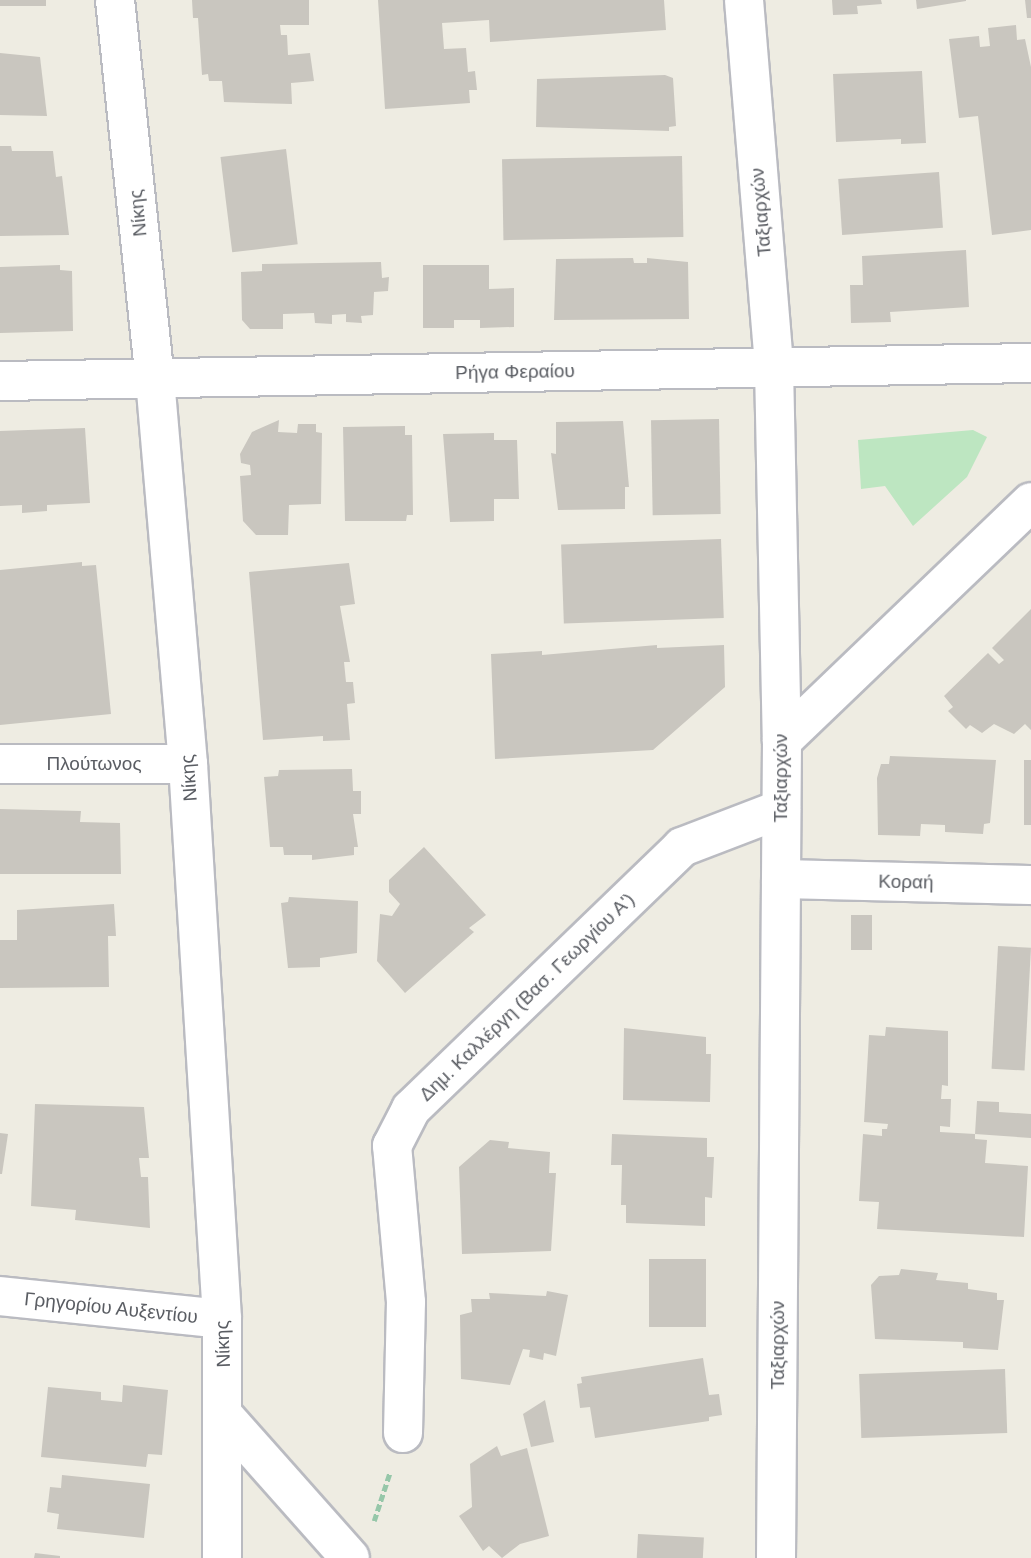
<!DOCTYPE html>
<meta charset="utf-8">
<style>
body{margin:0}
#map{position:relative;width:1031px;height:1558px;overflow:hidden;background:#eeece2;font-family:Arial,sans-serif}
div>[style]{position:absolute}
.green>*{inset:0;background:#bde6c1}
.building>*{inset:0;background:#c9c6bf;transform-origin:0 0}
.path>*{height:4.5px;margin-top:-2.25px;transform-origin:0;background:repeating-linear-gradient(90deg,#96c7a9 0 7px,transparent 0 10.5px)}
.roads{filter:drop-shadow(2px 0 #babbc1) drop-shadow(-2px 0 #babbc1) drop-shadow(0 2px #babbc1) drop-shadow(0 -2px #babbc1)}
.street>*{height:38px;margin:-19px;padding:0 19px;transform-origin:19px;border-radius:19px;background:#fff}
.secondary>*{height:38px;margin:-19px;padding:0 19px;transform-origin:19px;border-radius:19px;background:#fff}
span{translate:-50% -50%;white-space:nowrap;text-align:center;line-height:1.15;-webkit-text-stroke:5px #fff;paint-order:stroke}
.street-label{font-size:19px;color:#5a5d63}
</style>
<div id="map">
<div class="green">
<div style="clip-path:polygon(973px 430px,987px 437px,967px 477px,913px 526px,885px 486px,861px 489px,858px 440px)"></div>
</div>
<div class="building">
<div style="left:0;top:0;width:46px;height:6px"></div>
<div style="clip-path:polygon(192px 0,309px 0,309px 25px,280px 25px,281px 35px,287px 35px,288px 55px,310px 53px,314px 81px,291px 83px,292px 104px,224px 102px,222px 81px,209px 81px,208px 74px,202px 75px,198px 18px,193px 18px)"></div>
<div style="clip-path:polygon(378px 0,664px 0,666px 30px,490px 42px,489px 20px,442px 23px,444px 49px,466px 48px,468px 72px,475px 71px,477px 90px,469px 90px,470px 103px,385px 109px)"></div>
<div style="clip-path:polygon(832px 0,881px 0,882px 4px,857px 6px,858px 14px,833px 15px)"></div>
<div style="clip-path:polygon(916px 0,966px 0,966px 1px,917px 9px)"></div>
<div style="clip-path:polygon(1025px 0,1031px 0,1031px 18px,1027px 18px)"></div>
<div style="clip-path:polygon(1016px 25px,1017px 40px,1025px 39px,1031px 67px,1031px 230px,992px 235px,978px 116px,959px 118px,949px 39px,979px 36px,980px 47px,990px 46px,988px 28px)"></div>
<div style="clip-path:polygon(0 53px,40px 57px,47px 116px,0 115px)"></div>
<div style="clip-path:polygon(922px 71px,926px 143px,901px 144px,901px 139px,836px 142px,833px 74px)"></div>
<div style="clip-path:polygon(665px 75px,673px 78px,676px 126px,669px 127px,669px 131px,536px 127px,537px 79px)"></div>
<div style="clip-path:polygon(0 146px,11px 146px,12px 151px,53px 151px,56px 177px,62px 176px,69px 235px,0 236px)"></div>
<div style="left:286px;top:149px;width:96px;height:66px;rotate:83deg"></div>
<div style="left:682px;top:156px;width:81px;height:180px;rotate:89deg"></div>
<div style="left:939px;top:172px;width:56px;height:101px;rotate:86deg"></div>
<div style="clip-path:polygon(966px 250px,969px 307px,890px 312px,891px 322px,851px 323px,850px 285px,863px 285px,862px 256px)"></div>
<div style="clip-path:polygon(633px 258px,634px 263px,647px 263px,647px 258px,688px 262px,689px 319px,554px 320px,556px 259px)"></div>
<div style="clip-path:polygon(381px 262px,382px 278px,389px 277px,388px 291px,374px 292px,373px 315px,361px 316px,362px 323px,346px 322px,346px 314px,332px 315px,332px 324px,315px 323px,314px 313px,283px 314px,283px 329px,250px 329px,242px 320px,241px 272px,262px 271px,262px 264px)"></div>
<div style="clip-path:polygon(60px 265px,60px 270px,72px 271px,73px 331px,0 333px,0 267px)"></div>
<div style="clip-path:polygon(423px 265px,489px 265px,489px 289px,514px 288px,514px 327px,480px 328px,480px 320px,454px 320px,454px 328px,423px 328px)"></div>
<div style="left:719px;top:419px;width:95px;height:68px;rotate:89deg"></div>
<div style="clip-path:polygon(279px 420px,278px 432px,297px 433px,298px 424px,316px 424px,316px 432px,322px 433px,321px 504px,289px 505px,288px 535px,256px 535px,243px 521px,240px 476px,251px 475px,250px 465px,241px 463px,240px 454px,252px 432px)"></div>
<div style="clip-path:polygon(623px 421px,629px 487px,625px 487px,625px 509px,558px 510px,551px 453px,556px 454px,556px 422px)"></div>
<div style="clip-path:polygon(405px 426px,405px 435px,412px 435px,413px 515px,407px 515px,406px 521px,345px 521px,343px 427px)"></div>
<div style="clip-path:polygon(85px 428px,90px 503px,47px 505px,47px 511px,22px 513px,22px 505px,0 506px,0 431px)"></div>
<div style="clip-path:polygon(494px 433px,494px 440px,517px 440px,519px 499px,494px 499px,494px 521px,450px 522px,443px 434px)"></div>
<div style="left:721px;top:539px;width:79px;height:160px;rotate:88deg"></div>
<div style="clip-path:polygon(82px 562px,82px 566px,96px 565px,111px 714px,0 725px,0 570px)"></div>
<div style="clip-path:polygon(349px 563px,355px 604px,340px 606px,350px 662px,344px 662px,346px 682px,353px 682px,355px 703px,347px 704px,350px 740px,323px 741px,323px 736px,263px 740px,249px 572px)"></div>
<div style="clip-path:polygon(1031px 609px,1031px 730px,1025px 724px,1014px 734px,994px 724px,982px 733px,970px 725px,966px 729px,948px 711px,953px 707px,944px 696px,988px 653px,999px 664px,1004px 660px,992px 648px)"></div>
<div style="clip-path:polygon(657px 645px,657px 648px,724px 645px,725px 687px,653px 750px,495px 759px,491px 654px,542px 651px,542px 655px)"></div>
<div style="clip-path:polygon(890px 756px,996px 760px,990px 823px,984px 824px,983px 834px,945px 832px,945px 825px,921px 824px,920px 836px,878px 835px,877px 778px,881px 764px,889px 764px)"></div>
<div style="left:1024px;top:760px;width:7px;height:65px"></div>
<div style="clip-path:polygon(352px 769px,353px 791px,361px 791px,361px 814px,353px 814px,358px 847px,354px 847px,354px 855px,312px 860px,312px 855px,284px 855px,283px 847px,270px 847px,264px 777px,278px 776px,279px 770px)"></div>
<div style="clip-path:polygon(0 809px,81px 811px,80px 822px,120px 823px,121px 874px,0 874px)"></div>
<div style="clip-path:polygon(424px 847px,486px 915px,469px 928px,474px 932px,405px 993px,377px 961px,380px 914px,392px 916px,400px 904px,389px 892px,389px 880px)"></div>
<div style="clip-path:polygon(289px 897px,358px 901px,357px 953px,320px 958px,320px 967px,288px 968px,281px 903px,288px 902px)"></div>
<div style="clip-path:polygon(114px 904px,116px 936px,108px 936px,109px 987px,0 988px,0 940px,17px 940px,17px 910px)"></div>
<div style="left:851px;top:915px;width:21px;height:35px"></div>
<div style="left:998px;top:946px;width:33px;height:123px;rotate:3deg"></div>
<div style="clip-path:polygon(886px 1027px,948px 1031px,948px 1086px,942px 1085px,941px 1099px,951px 1099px,950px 1127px,940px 1126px,940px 1132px,975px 1134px,975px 1139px,987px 1140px,985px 1163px,1028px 1166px,1024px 1237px,877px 1229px,879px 1202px,859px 1201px,863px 1134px,882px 1136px,882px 1129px,887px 1129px,888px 1124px,864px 1122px,869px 1035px,885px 1036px)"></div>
<div style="clip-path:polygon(624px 1028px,706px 1037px,706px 1054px,711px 1054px,710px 1102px,623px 1100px)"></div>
<div style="clip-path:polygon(977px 1101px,999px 1102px,999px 1112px,1031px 1114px,1031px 1138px,975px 1134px)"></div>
<div style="clip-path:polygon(35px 1104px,144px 1107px,149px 1158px,139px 1158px,141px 1177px,148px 1177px,150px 1228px,75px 1220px,76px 1210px,31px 1206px)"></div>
<div style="clip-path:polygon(0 1133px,8px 1134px,2px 1174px,0 1174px)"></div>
<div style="clip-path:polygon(612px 1134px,707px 1138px,707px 1157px,714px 1157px,712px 1198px,705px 1197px,705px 1226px,626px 1223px,626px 1205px,621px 1205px,622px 1165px,611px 1165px)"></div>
<div style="clip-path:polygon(490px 1140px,509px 1142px,508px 1148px,550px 1152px,549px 1173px,556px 1173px,551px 1251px,462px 1254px,459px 1167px)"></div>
<div style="left:649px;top:1259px;width:57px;height:68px"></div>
<div style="clip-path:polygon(901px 1269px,938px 1273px,936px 1280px,968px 1283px,968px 1289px,997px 1293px,997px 1300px,1004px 1300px,998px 1350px,963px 1348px,963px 1342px,875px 1339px,871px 1285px,879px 1276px,899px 1275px)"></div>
<div style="clip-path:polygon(547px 1291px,568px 1295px,556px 1356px,544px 1353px,543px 1360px,529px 1357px,530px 1350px,523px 1349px,510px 1385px,461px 1379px,460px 1315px,472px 1312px,471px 1299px,490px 1299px,489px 1293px,546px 1296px)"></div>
<div style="clip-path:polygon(703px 1358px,709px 1395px,719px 1394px,722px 1415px,709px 1417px,709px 1421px,595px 1438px,590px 1407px,580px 1408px,577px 1384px,582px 1383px,581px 1377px)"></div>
<div style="left:1005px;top:1369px;width:64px;height:146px;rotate:88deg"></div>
<div style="clip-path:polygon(123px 1385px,168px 1390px,162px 1455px,148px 1454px,146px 1467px,41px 1457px,48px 1387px,101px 1392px,101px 1400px,122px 1402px)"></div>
<div style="clip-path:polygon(545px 1400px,554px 1442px,531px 1447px,523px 1414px)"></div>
<div style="clip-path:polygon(497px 1446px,501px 1456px,527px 1448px,549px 1536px,520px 1544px,502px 1558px,489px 1546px,483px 1551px,459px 1516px,472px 1507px,470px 1464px)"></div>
<div style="clip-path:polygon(62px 1475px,150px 1484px,144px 1538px,57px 1529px,59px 1514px,47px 1512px,50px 1487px,61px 1488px)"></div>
<div style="left:638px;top:1534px;width:66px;height:24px;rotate:3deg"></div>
<div style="clip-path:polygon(35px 1553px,60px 1556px,60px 1558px,34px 1558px)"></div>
</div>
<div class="path">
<div style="left:374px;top:1521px;width:52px;rotate:-71.9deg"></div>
</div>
<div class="roads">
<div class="street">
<div style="left:115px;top:0;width:381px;rotate:84deg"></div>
<div style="left:155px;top:379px;width:386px;rotate:85.1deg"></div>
<div style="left:188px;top:764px;width:556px;rotate:86.49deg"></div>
<div style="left:222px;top:1319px;width:239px;rotate:90deg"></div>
<div style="left:0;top:381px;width:1031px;rotate:-1deg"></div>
<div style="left:782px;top:741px;width:345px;rotate:-43.8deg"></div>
<div style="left:0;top:764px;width:188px"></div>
<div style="left:781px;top:879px;width:250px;rotate:1.4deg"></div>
<div style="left:0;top:1296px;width:223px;rotate:5.9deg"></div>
<div style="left:225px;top:1417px;width:188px;rotate:48.4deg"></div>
<div style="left:403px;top:1433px;width:131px;rotate:-88.7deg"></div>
<div style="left:406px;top:1302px;width:157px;rotate:-95.1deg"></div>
<div style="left:392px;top:1146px;width:42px;rotate:-62.8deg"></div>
<div style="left:411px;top:1109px;width:377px;rotate:-44deg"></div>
<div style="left:682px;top:847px;width:106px;rotate:-21deg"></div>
</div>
<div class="secondary">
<div style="left:744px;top:0;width:368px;rotate:85.3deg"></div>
<div style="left:774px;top:367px;width:374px;rotate:88.8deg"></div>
<div style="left:782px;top:741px;width:817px;rotate:90.42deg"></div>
</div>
</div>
<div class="street-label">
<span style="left:761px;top:212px;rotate:-95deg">Ταξιαρχών</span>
<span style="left:138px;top:213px;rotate:-96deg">Νίκης</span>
<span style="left:515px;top:372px;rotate:-1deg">Ρήγα Φεραίου</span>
<span style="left:94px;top:764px">Πλούτωνος</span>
<span style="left:189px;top:778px;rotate:-94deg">Νίκης</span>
<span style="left:781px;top:778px;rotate:-90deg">Ταξιαρχών</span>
<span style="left:906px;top:882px;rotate:1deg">Κοραή</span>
<span style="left:527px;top:997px;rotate:-44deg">Δημ. Καλλέργη (Βασ. Γεωργίου Α')</span>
<span style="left:111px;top:1308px;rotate:6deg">Γρηγορίου Αυξεντίου</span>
<span style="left:223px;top:1344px;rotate:-92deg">Νίκης</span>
<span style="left:778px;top:1345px;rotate:-90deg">Ταξιαρχών</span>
</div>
</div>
